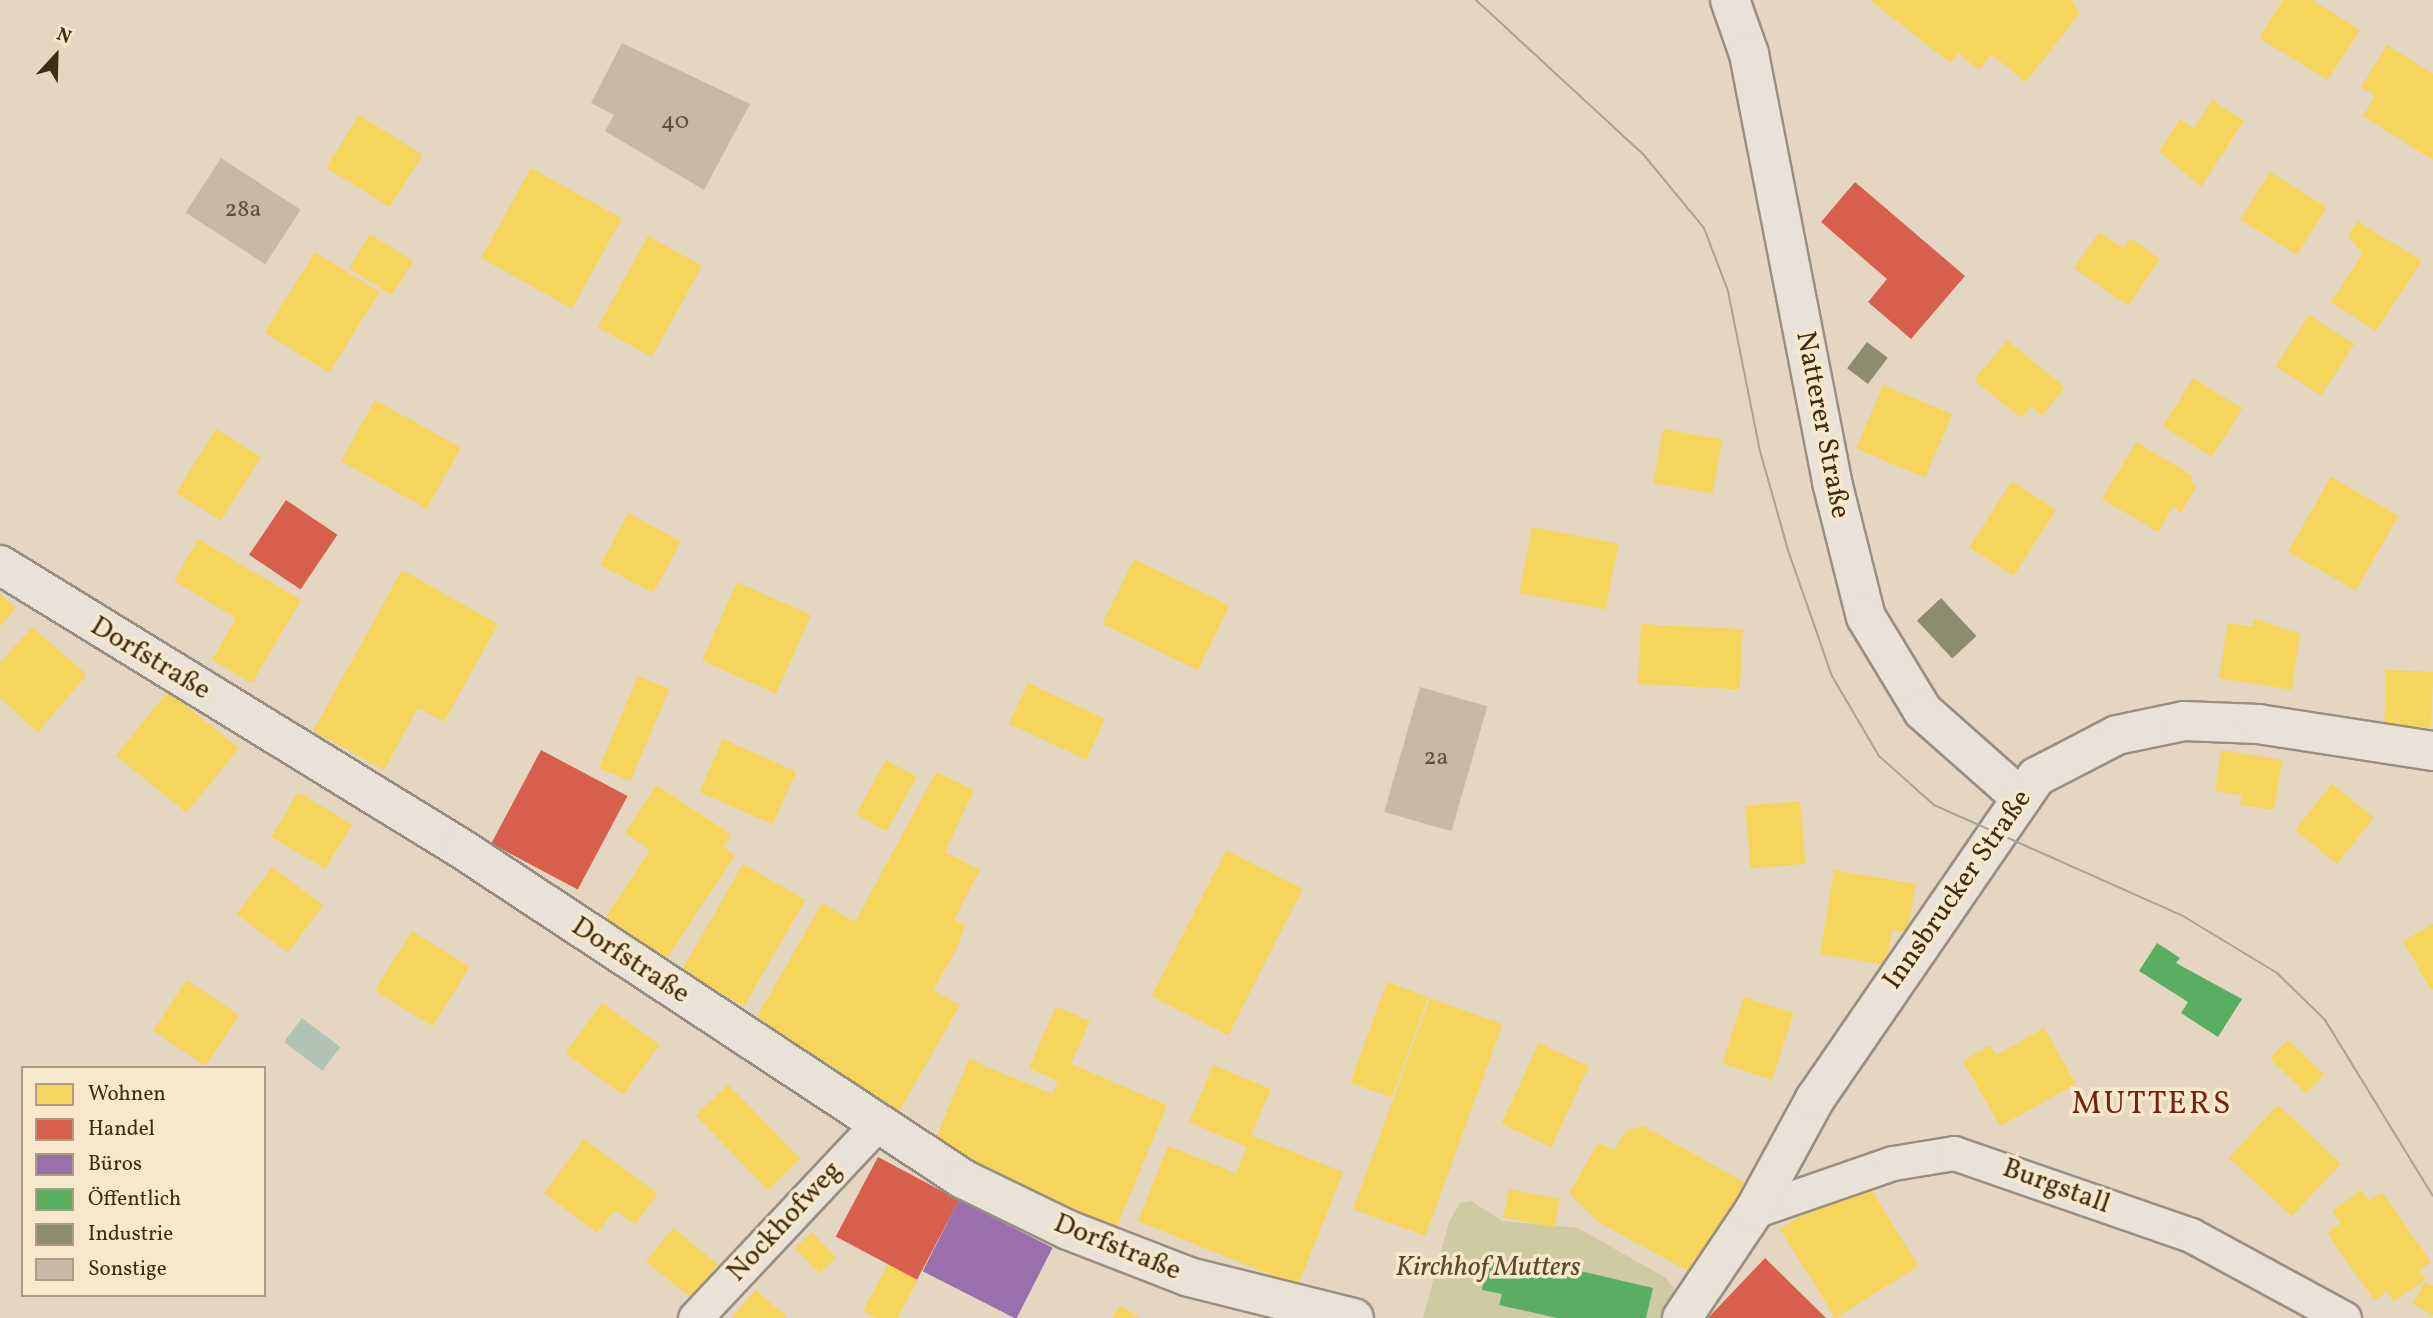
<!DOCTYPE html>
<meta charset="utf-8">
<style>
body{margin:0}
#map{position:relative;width:2433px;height:1318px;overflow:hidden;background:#e4d6c1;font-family:Vollkorn,serif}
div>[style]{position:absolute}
.green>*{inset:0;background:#cdcaa4}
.water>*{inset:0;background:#b1c3b3;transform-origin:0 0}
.homes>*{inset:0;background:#f6d55c;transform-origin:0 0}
.shops>*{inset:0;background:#d6604d;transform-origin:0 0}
.offices>*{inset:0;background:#9970ab;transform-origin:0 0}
.public>*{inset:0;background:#5aae61}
.industry>*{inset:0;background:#8c8c6e;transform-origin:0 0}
.building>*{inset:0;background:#cab7a6;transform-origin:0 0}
.roads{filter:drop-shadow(2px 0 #998f80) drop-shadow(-2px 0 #998f80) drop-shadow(0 2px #998f80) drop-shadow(0 -2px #998f80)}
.street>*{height:33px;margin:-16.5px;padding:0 16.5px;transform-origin:16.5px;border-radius:16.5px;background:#e8e2d7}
.secondary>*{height:38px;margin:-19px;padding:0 19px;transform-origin:19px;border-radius:19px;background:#e8e2d7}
.tram>*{height:2px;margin:-1px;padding:0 1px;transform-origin:1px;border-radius:1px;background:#a9a297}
span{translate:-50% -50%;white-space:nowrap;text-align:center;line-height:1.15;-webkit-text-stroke:7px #f7e7cd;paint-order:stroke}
.number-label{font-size:24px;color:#624f37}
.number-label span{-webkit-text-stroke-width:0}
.street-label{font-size:28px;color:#3f2c12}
.park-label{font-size:28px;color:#584a2a;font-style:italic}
.quarter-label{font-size:32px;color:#7a1f14;letter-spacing:2px}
.legend{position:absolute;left:21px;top:1066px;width:245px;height:231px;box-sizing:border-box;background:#f7e7cd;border:2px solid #ad9c82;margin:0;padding:9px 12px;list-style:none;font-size:21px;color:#3f2c12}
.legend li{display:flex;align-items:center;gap:14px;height:35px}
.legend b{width:35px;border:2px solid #ad9c82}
.north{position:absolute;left:21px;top:21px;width:70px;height:70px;-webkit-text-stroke:5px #f7e7cd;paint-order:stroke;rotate:22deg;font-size:19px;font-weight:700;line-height:28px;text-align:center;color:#3f2c12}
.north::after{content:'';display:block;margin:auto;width:24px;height:32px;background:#3f2c12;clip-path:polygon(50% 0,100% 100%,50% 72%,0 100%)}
</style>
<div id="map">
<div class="green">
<div style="clip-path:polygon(1471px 1201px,1502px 1221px,1578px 1228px,1666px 1278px,1678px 1295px,1660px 1318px,1423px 1318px,1449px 1222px,1460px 1203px)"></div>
</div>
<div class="water">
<div style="left:302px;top:1018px;width:48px;height:30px;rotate:37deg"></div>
</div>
<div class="homes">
<div style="clip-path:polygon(1870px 0,2071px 0,2080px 13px,2026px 82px,1991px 54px,1979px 70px,1958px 53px,1950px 63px)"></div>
<div style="clip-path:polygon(2283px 0,2312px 0,2360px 30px,2328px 80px,2259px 38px)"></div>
<div style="clip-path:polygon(2387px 45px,2433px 74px,2433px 160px,2363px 116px,2375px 96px,2361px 87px)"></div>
<div style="clip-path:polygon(2212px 100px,2244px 121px,2201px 187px,2159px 151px,2180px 119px,2194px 129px)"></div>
<div style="left:359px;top:115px;width:75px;height:62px;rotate:32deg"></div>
<div style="left:531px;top:168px;width:104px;height:103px;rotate:29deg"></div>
<div style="left:2270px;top:172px;width:67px;height:56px;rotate:32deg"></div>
<div style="clip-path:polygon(2357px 221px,2422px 261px,2376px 331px,2331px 302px,2362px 254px,2348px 235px)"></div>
<div style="clip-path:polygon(2099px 232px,2123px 248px,2130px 238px,2160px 259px,2128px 306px,2074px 268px)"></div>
<div style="left:370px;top:234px;width:51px;height:40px;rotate:32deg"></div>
<div style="left:648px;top:236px;width:62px;height:104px;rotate:29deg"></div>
<div style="left:315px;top:252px;width:76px;height:95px;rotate:32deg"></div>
<div style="left:2309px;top:315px;width:54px;height:61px;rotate:33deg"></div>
<div style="clip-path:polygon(2007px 340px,2065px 387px,2042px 416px,2031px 406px,2021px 418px,1974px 380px)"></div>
<div style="left:2193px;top:378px;width:58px;height:57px;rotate:32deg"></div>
<div style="left:1883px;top:385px;width:75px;height:69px;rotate:23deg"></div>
<div style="left:375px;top:400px;width:98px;height:70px;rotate:29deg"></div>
<div style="left:216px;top:429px;width:53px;height:75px;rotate:32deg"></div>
<div style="left:1663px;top:429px;width:60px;height:55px;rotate:10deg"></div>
<div style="clip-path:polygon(2136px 442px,2193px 476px,2190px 481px,2197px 486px,2181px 513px,2173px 507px,2158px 532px,2102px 499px)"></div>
<div style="left:2331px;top:477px;width:78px;height:86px;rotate:30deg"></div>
<div style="left:2012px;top:481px;width:53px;height:79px;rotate:33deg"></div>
<div style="left:628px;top:513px;width:60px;height:59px;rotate:28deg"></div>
<div style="left:1532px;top:527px;width:88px;height:67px;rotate:11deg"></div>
<div style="clip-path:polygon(198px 539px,301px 600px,252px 683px,212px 660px,236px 618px,174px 581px)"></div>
<div style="left:1134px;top:559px;width:106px;height:72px;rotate:26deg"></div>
<div style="clip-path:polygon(402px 570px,498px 624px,444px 722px,418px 708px,384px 770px,313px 731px)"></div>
<div style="left:737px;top:582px;width:81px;height:86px;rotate:24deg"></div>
<div style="clip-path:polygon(0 594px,16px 608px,0 626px)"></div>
<div style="clip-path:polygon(2254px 619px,2300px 634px,2292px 690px,2219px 678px,2228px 623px,2253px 627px)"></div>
<div style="left:1641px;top:624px;width:102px;height:60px;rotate:3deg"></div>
<div style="clip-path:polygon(32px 627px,87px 675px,38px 732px,0 698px,0 662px)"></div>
<div style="left:2386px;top:670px;width:47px;height:56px;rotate:2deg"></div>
<div style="left:638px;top:676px;width:34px;height:100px;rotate:23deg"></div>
<div style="left:1028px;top:683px;width:85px;height:45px;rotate:25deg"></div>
<div style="left:168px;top:691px;width:91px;height:83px;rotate:39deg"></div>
<div style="left:723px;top:739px;width:80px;height:58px;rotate:24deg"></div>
<div style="clip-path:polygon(2221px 750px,2282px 760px,2274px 810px,2240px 805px,2242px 795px,2215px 791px)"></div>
<div style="left:886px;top:760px;width:35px;height:62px;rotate:29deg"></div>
<div style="clip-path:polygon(936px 772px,974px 790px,945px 852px,980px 870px,954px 920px,965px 926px,956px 950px,933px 990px,960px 1005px,899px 1112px,755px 1020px,822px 903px,855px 922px)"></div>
<div style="left:2332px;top:784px;width:54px;height:59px;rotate:39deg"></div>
<div style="clip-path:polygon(656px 785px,731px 834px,723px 847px,735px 855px,667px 958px,605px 918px,650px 850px,625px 833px)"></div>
<div style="left:298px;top:792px;width:63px;height:52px;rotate:31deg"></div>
<div style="left:1800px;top:801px;width:63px;height:55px;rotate:85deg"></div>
<div style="left:1226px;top:850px;width:86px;height:164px;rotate:27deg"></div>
<div style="left:743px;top:864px;width:72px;height:123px;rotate:30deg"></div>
<div style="left:272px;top:867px;width:64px;height:59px;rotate:37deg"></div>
<div style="clip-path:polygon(1834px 870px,1916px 884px,1907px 932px,1892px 930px,1886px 965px,1820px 954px)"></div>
<div style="clip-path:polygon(2433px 924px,2433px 989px,2431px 990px,2403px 941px)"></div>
<div style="left:412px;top:931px;width:68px;height:70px;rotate:32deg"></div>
<div style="left:187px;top:980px;width:63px;height:61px;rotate:34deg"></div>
<div style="left:1387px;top:982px;width:44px;height:107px;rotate:20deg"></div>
<div style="left:1744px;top:997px;width:52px;height:70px;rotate:18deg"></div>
<div style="left:1430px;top:998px;width:77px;height:225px;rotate:20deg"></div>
<div style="left:602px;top:1003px;width:71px;height:62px;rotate:36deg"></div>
<div style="clip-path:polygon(1056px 1006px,1090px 1021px,1071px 1064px,1167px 1105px,1116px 1229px,932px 1147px,969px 1059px,1052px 1094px,1058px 1081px,1029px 1068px)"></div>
<div style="clip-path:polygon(2044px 1028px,2076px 1084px,2000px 1126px,1963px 1061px,1990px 1045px,1996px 1055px)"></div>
<div style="left:2288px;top:1040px;width:50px;height:26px;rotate:44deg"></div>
<div style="left:1539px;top:1043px;width:55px;height:89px;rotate:25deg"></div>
<div style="clip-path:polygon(1213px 1065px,1271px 1089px,1251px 1135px,1343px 1172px,1298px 1286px,1138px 1221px,1168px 1146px,1236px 1173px,1247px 1147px,1189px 1122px)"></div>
<div style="left:728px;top:1084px;width:104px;height:45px;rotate:46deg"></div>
<div style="left:2278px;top:1105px;width:86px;height:72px;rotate:43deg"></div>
<div style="clip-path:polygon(1643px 1126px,1746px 1183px,1699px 1277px,1600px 1223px,1569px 1193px,1598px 1143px,1614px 1150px,1627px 1130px)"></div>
<div style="clip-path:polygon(584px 1139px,658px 1194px,635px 1224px,615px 1210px,597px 1233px,544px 1193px)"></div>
<div style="left:1863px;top:1177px;width:105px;height:98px;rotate:58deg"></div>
<div style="left:1509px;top:1189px;width:52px;height:29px;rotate:11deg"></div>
<div style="clip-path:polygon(2361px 1190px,2369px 1201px,2382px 1192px,2431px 1262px,2419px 1270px,2426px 1279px,2394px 1301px,2387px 1292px,2374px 1300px,2327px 1233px,2341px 1223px,2332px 1211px)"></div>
<div style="left:673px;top:1228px;width:58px;height:43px;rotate:39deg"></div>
<div style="left:812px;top:1232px;width:35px;height:23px;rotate:47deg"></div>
<div style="clip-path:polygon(888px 1264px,918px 1280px,897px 1318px,876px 1318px,863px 1311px)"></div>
<div style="clip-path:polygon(2425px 1282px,2433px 1286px,2433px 1315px,2412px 1304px)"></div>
<div style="clip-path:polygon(756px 1290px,788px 1318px,731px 1318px)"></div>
<div style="clip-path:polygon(1120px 1305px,1140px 1318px,1112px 1318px)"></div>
</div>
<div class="shops">
<div style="clip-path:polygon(1855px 182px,1965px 276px,1911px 339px,1868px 302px,1887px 279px,1821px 222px)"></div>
<div style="left:286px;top:500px;width:62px;height:66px;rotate:34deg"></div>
<div style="left:541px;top:750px;width:98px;height:106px;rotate:28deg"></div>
<div style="left:878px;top:1157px;width:92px;height:90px;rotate:28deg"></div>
<div style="clip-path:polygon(1765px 1258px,1826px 1318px,1708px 1318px)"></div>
</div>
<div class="offices">
<div style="left:959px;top:1200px;width:105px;height:80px;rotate:27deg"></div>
</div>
<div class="public">
<div style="clip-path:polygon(2157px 943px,2180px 958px,2176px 963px,2242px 999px,2218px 1037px,2181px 1013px,2188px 1002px,2139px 971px)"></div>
<div style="clip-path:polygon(1511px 1255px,1653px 1288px,1646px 1318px,1557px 1318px,1499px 1305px,1502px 1294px,1482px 1290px,1488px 1260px,1510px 1265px)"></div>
</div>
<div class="industry">
<div style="left:1867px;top:342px;width:26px;height:33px;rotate:37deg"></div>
<div style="left:1941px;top:598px;width:52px;height:33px;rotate:47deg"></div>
</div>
<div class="building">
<div style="clip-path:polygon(622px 43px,750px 104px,704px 190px,605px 131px,614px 115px,591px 103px)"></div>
<div style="left:221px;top:158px;width:95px;height:65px;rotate:33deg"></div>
<div style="left:1420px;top:687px;width:70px;height:130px;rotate:16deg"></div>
</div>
<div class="roads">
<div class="street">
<div style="left:1754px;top:1211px;width:147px;rotate:-19.1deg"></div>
<div style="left:1893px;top:1163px;width:62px;rotate:-9.3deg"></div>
<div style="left:1954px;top:1153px;width:251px;rotate:19.1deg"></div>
<div style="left:2191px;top:1235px;width:174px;rotate:28.5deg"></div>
<div style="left:695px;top:1318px;width:263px;rotate:-46.8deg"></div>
</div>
<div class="secondary">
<div style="left:1730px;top:0;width:57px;rotate:70.6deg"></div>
<div style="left:1749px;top:54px;width:436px;rotate:79deg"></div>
<div style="left:1832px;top:482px;width:139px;rotate:75.9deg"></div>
<div style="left:1866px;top:617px;width:110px;rotate:58.8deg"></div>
<div style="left:1923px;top:711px;width:128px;rotate:41.5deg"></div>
<div style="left:0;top:565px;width:542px;rotate:31.58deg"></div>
<div style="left:462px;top:849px;width:600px;rotate:33.37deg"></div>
<div style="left:963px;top:1179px;width:117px;rotate:25.9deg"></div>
<div style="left:1068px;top:1230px;width:130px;rotate:21.2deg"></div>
<div style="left:1189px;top:1277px;width:170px;rotate:14deg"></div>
<div style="left:1682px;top:1318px;width:129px;rotate:-56.1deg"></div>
<div style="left:1754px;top:1211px;width:128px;rotate:-61.4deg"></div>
<div style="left:1815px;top:1099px;width:391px;rotate:-55.5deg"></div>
<div style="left:2036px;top:777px;width:91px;rotate:-27.4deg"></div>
<div style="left:2117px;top:735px;width:68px;rotate:-11.8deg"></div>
<div style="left:2184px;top:721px;width:74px;rotate:2.3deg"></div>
<div style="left:2258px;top:724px;width:177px;rotate:8.8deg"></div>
</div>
</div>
<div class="tram">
<div style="left:1476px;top:0;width:227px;rotate:42.7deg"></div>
<div style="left:1643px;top:154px;width:96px;rotate:50.5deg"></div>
<div style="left:1704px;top:228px;width:67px;rotate:69.1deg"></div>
<div style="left:1728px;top:291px;width:163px;rotate:78.7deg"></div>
<div style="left:1760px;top:451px;width:103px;rotate:74.2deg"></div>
<div style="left:1788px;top:550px;width:133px;rotate:70.8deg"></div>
<div style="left:1832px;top:676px;width:93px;rotate:59.6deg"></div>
<div style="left:1879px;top:756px;width:74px;rotate:41.7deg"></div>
<div style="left:1934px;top:805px;width:273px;rotate:24deg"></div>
<div style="left:2183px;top:916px;width:110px;rotate:31.2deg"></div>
<div style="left:2277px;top:973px;width:67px;rotate:44.4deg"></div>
<div style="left:2325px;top:1020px;width:206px;rotate:58.5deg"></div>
</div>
<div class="number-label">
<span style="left:675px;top:123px">40</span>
<span style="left:243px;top:211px">28a</span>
<span style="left:1436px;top:759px">2a</span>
</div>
<div class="street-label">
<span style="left:1822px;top:425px;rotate:79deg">Natterer Straße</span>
<span style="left:150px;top:659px;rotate:31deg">Dorfstraße</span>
<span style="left:1958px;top:890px;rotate:-55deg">Innsbrucker Straße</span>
<span style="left:630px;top:961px;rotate:33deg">Dorfstraße</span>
<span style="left:2056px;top:1187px;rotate:20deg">Burgstall</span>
<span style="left:785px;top:1222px;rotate:-47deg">Nockhofweg</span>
<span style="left:1117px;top:1248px;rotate:22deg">Dorfstraße</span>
</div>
<div class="park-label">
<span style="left:1488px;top:1268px">Kirchhof Mutters</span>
</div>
<div class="quarter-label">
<span style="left:2152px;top:1105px">MUTTERS</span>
</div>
<ul class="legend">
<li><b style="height:19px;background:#f6d55c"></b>Wohnen</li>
<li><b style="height:19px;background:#d6604d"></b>Handel</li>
<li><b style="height:19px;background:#9970ab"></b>Büros</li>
<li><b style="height:19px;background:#5aae61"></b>Öffentlich</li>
<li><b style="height:19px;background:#8c8c6e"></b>Industrie</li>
<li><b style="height:19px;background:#cab7a6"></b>Sonstige</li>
</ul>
<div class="north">N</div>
</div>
